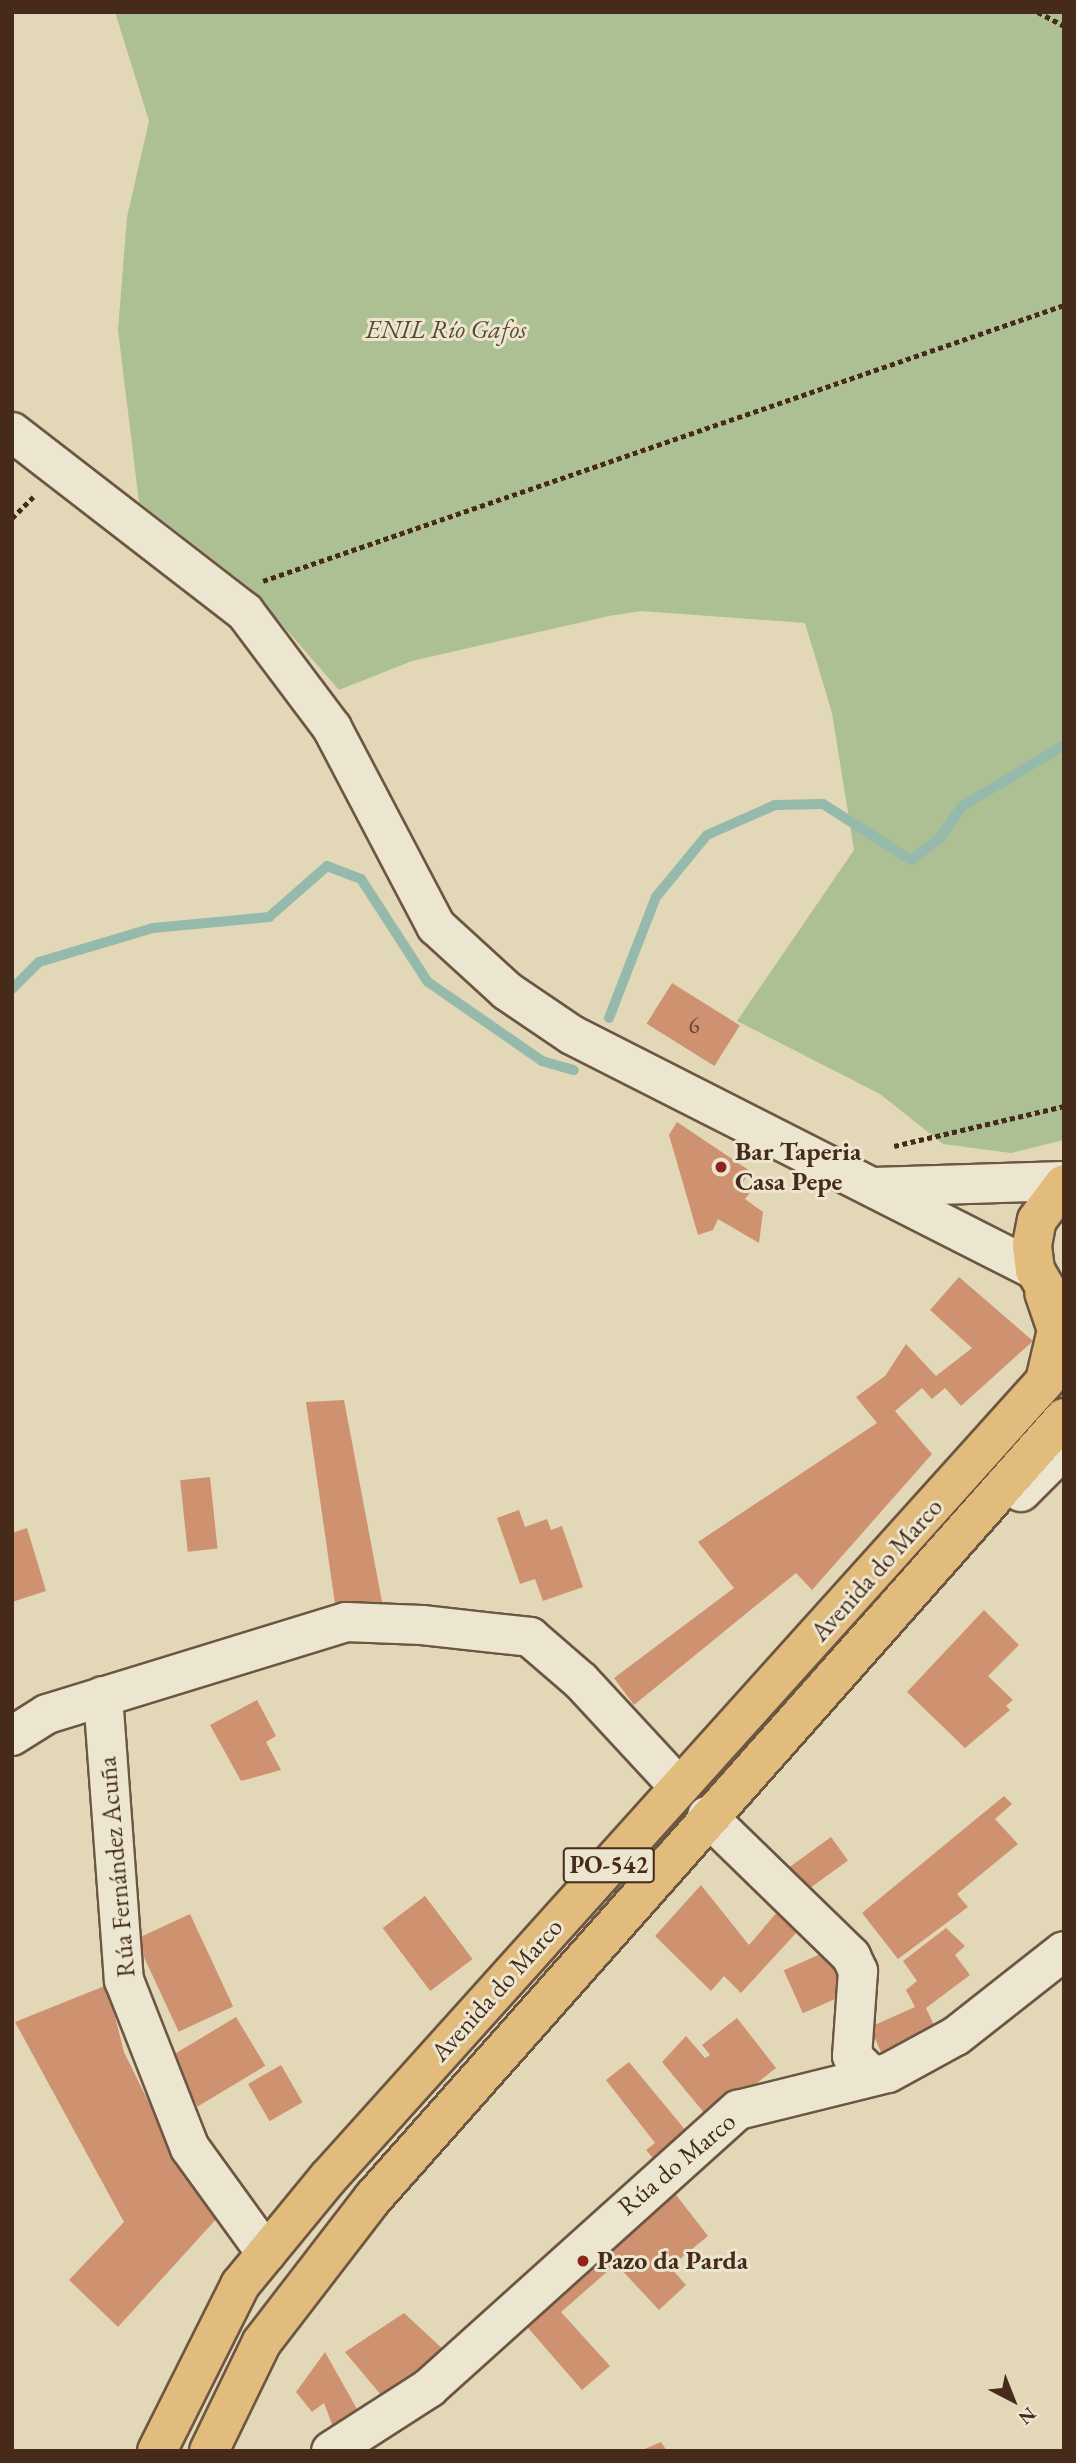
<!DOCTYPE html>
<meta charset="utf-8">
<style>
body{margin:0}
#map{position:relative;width:1076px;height:2463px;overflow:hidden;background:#e2d8b8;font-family:"EB Garamond",serif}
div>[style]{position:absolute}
.green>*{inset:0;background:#adc093}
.stream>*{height:10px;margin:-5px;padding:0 5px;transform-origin:5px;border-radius:5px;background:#95baab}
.building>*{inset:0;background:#cf9271;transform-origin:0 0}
.path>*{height:4.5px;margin-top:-2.25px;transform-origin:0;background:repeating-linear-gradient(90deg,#462b1b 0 5px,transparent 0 8.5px)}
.roads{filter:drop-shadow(2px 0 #6d5642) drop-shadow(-2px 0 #6d5642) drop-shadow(0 2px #6d5642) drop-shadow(0 -2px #6d5642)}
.minor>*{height:38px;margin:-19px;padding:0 19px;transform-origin:19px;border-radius:19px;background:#ece6d1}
.major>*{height:38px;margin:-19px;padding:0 19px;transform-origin:19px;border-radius:19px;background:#e1bc7c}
.dots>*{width:19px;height:19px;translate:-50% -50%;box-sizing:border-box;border:4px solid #ece6d1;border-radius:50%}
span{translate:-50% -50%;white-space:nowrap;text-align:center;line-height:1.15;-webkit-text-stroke:6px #ece6d1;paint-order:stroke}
.number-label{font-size:23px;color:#684530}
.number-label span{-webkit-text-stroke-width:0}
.shield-label span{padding:2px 5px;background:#ece6d1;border:2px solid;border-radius:5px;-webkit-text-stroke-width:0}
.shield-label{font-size:24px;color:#462b1b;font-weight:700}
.park-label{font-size:26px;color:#5b4933;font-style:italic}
.poi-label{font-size:26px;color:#462b1b;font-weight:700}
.left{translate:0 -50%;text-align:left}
.street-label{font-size:26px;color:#462b1b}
.frame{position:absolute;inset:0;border:14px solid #462b1b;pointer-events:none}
.north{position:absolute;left:978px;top:2365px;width:70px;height:70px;-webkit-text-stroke:5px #ece6d1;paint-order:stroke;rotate:138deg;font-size:19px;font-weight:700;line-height:28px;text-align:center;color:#462b1b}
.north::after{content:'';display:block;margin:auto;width:24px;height:32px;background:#462b1b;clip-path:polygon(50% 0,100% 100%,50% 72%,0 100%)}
</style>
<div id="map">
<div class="green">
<div style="clip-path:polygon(115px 12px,1064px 12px,1064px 1140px,1011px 1153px,943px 1144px,880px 1094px,737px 1021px,854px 850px,832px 713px,805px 623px,641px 611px,609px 616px,412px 661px,339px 690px,250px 588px,139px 502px,118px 330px,127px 217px,149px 121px)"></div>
</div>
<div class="stream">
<div style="left:12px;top:989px;width:38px;rotate:-45deg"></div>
<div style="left:39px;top:962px;width:119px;rotate:-16.6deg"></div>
<div style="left:153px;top:928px;width:117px;rotate:-5.4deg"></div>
<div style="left:269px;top:917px;width:77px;rotate:-41.3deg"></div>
<div style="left:327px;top:866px;width:36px;rotate:21deg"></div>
<div style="left:361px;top:879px;width:123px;rotate:57deg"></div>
<div style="left:428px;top:982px;width:139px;rotate:34.7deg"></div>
<div style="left:542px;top:1061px;width:33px;rotate:16deg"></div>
<div style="left:609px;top:1018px;width:130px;rotate:-68.8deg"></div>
<div style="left:656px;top:897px;width:80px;rotate:-50.6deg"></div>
<div style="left:707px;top:835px;width:74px;rotate:-23.8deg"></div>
<div style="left:775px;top:805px;width:48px;rotate:-1.2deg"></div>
<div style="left:823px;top:804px;width:104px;rotate:32.5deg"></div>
<div style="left:911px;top:860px;width:35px;rotate:-37deg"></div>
<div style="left:939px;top:839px;width:39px;rotate:-55deg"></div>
<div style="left:961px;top:807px;width:120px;rotate:-31deg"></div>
</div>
<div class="building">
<div style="left:672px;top:983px;width:80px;height:48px;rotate:32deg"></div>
<div style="clip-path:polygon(677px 1122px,750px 1171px,742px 1184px,752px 1190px,745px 1199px,763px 1212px,759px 1243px,718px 1219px,713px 1230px,698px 1235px,669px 1135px)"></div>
<div style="clip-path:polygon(959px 1277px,1033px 1341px,961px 1406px,945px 1388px,932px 1399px,922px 1388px,895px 1411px,932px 1454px,812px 1590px,796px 1573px,634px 1705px,614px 1678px,734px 1588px,698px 1542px,877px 1423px,856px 1397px,885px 1376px,906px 1344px,936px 1376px,972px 1348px,930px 1310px)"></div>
<div style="clip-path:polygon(344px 1400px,383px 1607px,337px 1618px,306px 1402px)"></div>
<div style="left:210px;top:1477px;width:72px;height:30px;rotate:84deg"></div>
<div style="clip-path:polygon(519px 1510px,525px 1527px,547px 1519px,551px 1530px,562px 1526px,583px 1587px,543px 1601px,535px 1579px,520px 1584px,497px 1518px)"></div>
<div style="clip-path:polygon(27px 1528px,46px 1591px,12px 1602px,12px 1533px)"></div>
<div style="clip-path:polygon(984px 1610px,1019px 1645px,988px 1676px,1013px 1700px,1006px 1706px,1010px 1710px,965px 1748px,907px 1692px)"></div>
<div style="clip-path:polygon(257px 1700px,276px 1736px,266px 1742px,281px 1770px,241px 1781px,210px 1725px)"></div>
<div style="clip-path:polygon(1004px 1796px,1012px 1804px,995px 1819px,1018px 1844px,957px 1894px,968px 1907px,898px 1959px,862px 1913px)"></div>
<div style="left:831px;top:1837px;width:29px;height:58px;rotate:54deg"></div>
<div style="clip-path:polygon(701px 1885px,749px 1945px,778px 1911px,808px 1920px,741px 1993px,724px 1976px,711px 1991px,655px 1936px)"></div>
<div style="left:425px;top:1896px;width:79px;height:53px;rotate:53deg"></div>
<div style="left:190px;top:1914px;width:102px;height:60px;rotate:65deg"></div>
<div style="clip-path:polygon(946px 1928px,965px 1946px,955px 1955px,970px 1975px,926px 2008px,940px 2038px,887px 2066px,870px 2027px,915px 2007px,906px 1990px,917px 1981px,903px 1961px)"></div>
<div style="left:834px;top:1948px;width:47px;height:55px;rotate:66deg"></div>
<div style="clip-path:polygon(107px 1985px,124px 2052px,180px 2166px,219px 2216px,118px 2327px,69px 2280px,124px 2222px,15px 2022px)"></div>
<div style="left:236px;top:2017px;width:57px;height:79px;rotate:59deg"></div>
<div style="clip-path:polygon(737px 2018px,776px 2068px,710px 2120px,662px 2062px,686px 2036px,705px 2058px,710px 2055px,702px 2045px)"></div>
<div style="clip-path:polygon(629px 2062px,692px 2138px,658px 2164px,646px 2150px,655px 2143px,606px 2080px)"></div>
<div style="left:281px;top:2065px;width:43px;height:38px;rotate:60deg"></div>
<div style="clip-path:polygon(673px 2191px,708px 2236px,670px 2267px,686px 2285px,659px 2310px,616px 2264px,561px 2312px,610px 2366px,582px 2390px,516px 2314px)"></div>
<div style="clip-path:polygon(404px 2313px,445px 2351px,386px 2401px,345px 2352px)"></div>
<div style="clip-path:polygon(325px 2352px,362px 2418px,336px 2435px,324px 2403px,312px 2412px,296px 2392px)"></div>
<div style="clip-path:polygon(661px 2442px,667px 2451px,640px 2451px)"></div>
</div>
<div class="path">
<div style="left:1038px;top:12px;width:30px;rotate:28deg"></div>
<div style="left:12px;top:518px;width:30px;rotate:-45deg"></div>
<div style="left:263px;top:581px;width:847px;rotate:-19.01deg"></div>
<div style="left:894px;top:1146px;width:175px;rotate:-13.2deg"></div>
</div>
<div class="roads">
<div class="minor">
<div style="left:12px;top:432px;width:294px;rotate:37.7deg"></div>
<div style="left:245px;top:612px;width:145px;rotate:53.1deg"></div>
<div style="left:332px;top:728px;width:224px;rotate:62.3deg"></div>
<div style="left:436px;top:926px;width:96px;rotate:42.5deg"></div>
<div style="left:507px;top:991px;width:78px;rotate:34.1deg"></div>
<div style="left:572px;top:1035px;width:519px;rotate:26.91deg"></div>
<div style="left:874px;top:1187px;width:190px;rotate:-1.8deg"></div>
<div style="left:1021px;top:1492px;width:61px;rotate:-45deg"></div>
<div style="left:103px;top:1696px;width:285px;rotate:85.8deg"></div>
<div style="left:124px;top:1980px;width:180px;rotate:68.6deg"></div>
<div style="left:190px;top:2148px;width:130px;rotate:54.1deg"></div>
<div style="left:12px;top:1736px;width:41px;rotate:-32.2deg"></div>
<div style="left:47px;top:1714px;width:313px;rotate:-17.1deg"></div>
<div style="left:346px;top:1622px;width:76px;rotate:2.3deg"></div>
<div style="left:422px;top:1625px;width:109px;rotate:6.3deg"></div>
<div style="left:530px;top:1637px;width:67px;rotate:40.8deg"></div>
<div style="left:581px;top:1681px;width:144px;rotate:47.2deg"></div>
<div style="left:707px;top:1816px;width:201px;rotate:44.2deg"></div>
<div style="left:851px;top:1956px;width:17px;rotate:65deg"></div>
<div style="left:858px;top:1971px;width:85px;rotate:94deg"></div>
<div style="left:852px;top:2056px;width:28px;rotate:45deg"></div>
<div style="left:331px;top:2451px;width:117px;rotate:-32.7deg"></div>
<div style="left:429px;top:2388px;width:416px;rotate:-42deg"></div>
<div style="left:738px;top:2110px;width:154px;rotate:-13.9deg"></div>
<div style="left:888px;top:2073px;width:77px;rotate:-28.6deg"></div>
<div style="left:956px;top:2036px;width:137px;rotate:-38.2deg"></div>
</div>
<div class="major">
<div style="left:1059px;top:1311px;width:48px;rotate:-120.3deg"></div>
<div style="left:1035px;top:1270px;width:25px;rotate:-97deg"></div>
<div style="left:1032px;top:1245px;width:25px;rotate:-79deg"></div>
<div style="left:1037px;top:1220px;width:45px;rotate:-53.1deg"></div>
<div style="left:157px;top:2451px;width:186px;rotate:-63.4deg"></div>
<div style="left:240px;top:2285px;width:139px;rotate:-50.6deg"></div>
<div style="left:328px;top:2178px;width:1072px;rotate:-48.02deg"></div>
<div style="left:1045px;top:1381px;width:52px;rotate:-76.8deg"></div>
<div style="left:1057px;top:1330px;width:39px;rotate:-109deg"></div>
<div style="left:209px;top:2451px;width:121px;rotate:-64.1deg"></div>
<div style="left:262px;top:2342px;width:182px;rotate:-52.4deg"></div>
<div style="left:373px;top:2198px;width:1042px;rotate:-48.46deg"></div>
</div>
</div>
<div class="dots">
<div style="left:721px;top:1167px;background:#8f2418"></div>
<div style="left:583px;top:2261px;background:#8f2418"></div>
</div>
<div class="number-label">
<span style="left:694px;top:1025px">6</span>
</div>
<div class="shield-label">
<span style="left:609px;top:1865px">PO-542</span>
</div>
<div class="park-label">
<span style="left:446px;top:330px">ENIL Río Gafos</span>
</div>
<div class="poi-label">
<span class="left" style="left:735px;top:1167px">Bar Taperia<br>Casa Pepe</span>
<span class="left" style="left:597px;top:2261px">Pazo da Parda</span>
</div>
<div class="street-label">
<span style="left:877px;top:1570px;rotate:-48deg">Avenida do Marco</span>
<span style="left:117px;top:1867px;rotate:-95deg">Rúa Fernández Acuña</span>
<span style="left:497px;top:1990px;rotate:-48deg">Avenida do Marco</span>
<span style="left:677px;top:2164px;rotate:-40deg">Rúa do Marco</span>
</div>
<div class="frame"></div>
<div class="north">N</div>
</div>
